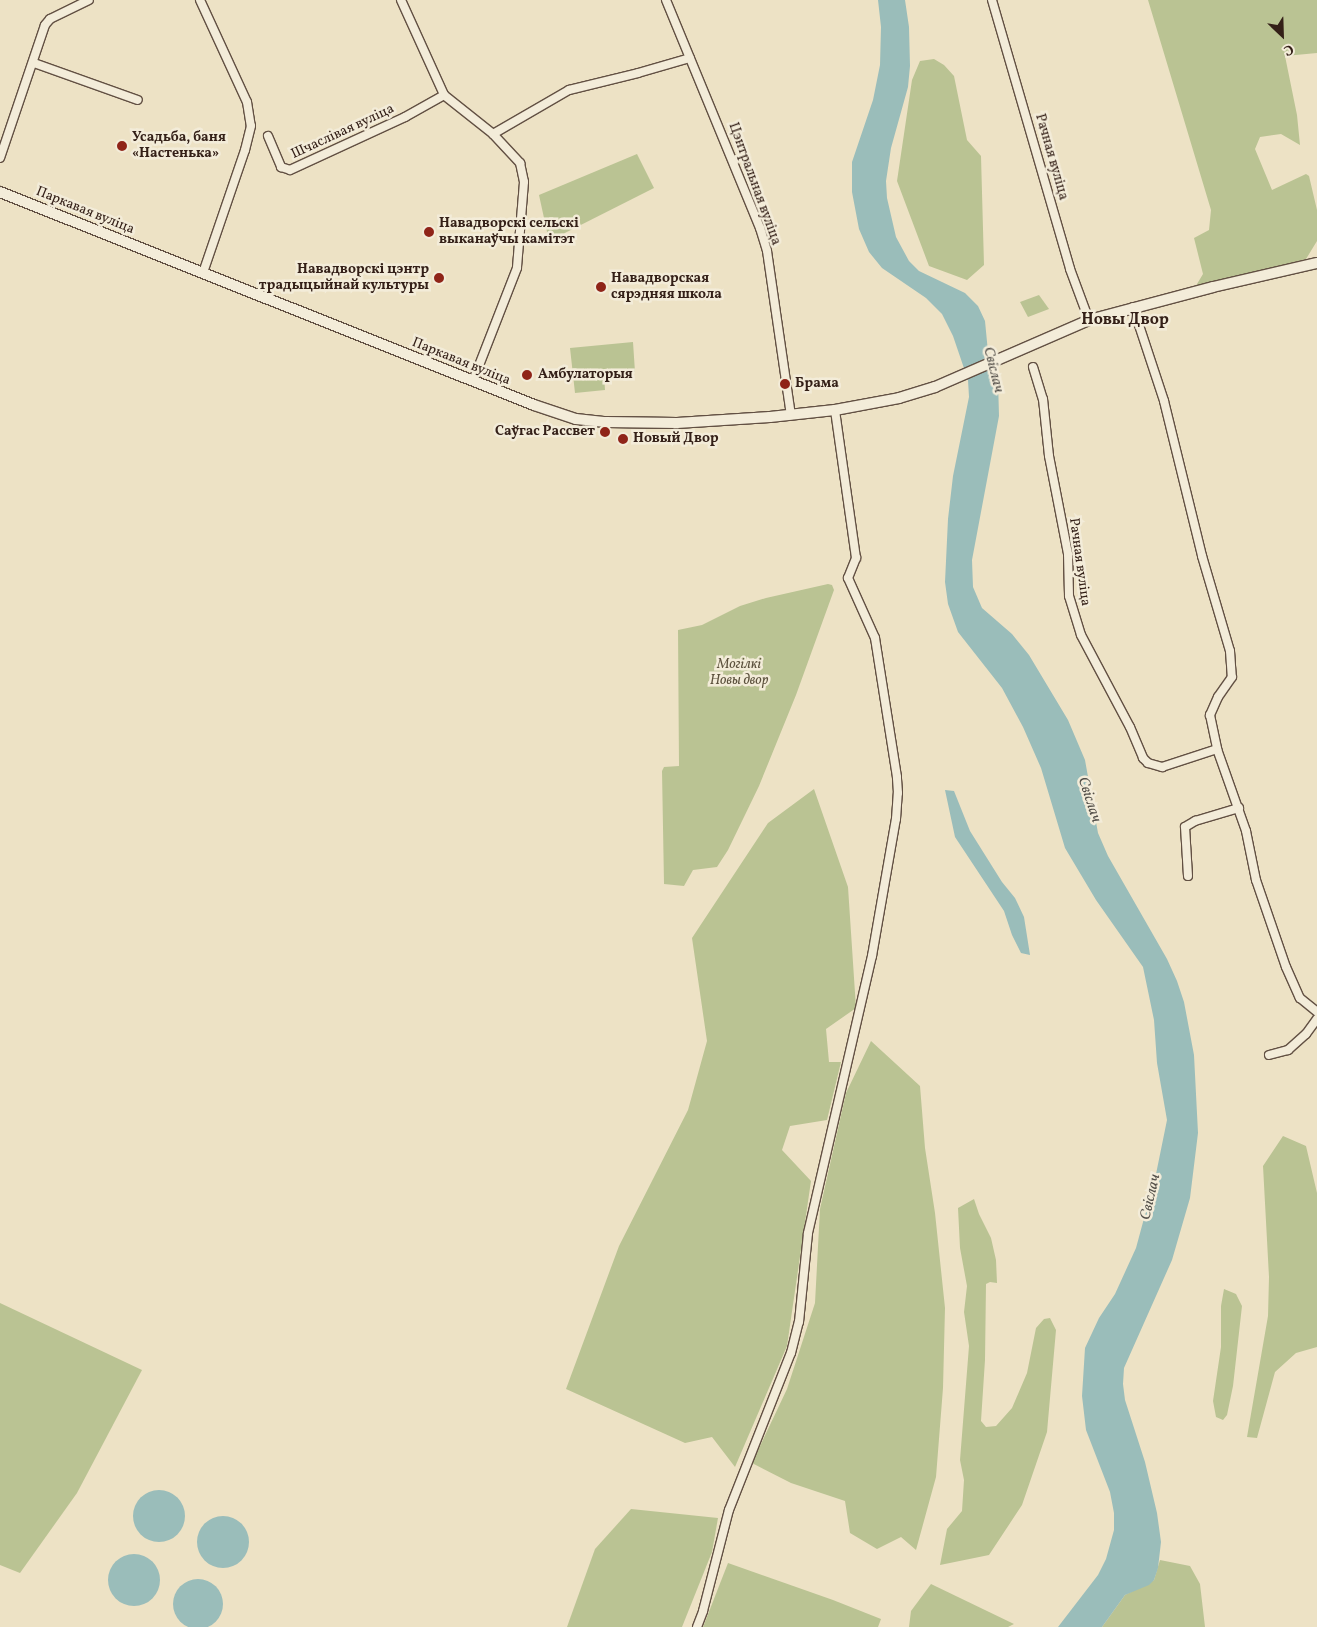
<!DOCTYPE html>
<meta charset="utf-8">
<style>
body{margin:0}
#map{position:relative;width:1317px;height:1627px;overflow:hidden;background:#ede2c5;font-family:Vollkorn,serif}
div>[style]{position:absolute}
.green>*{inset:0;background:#bac393}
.water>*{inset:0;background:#9abdba}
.round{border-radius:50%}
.roads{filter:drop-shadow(1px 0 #625043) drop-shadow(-1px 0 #625043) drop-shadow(0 1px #625043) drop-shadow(0 -1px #625043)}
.minor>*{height:8px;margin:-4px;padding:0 4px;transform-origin:4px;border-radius:4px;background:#f3ecd9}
.secondary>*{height:10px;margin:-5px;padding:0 5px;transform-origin:5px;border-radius:5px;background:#f3ecd9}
.dots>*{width:14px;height:14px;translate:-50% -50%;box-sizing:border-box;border:2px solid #f3ecd9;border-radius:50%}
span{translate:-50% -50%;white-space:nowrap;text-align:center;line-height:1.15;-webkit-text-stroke:5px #f3ecd9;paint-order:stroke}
.street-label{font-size:14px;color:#342018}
.poi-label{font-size:14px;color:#342018;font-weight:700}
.left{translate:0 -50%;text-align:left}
.right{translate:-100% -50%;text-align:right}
.park-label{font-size:14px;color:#5c513d;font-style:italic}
.water-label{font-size:15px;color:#534f49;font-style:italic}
.quarter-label{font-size:16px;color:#342018;font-weight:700}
.north{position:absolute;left:1257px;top:10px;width:50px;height:50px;-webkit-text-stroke:4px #f3ecd9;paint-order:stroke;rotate:156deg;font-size:14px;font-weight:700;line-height:20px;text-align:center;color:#342018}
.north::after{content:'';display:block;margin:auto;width:18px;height:22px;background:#342018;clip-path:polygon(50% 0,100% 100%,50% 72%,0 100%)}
</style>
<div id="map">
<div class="green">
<div style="clip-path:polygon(1148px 0,1317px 0,1317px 53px,1285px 56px,1297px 115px,1300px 145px,1281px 134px,1260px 137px,1255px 149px,1272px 190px,1306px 174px,1309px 176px,1317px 210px,1317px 241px,1306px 259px,1194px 289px,1203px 274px,1194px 238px,1209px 230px,1211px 210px)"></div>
<div style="clip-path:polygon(934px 59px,944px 65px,954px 76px,967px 140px,981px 156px,984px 265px,967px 280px,929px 266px,897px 181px,912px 80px,920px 61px)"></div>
<div style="clip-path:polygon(637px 154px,654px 188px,549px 241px,539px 195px)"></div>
<div style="clip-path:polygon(1039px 295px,1049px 309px,1028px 317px,1020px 302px)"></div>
<div style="clip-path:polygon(633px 342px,635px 372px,604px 375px,605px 390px,575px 393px,570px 348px)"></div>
<div style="clip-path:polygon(828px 584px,832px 585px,834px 590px,796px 695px,759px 786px,728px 850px,717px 867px,693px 870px,684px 886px,664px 884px,662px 771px,664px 767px,679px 766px,678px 630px,702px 625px,740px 606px,766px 598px)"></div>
<div style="clip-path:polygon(814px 789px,848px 887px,856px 1008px,826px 1029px,829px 1062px,841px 1062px,827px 1120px,790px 1126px,782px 1150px,811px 1181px,787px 1346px,735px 1467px,712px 1437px,685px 1443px,566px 1389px,619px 1246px,688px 1110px,707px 1041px,692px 938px,768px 823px)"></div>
<div style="clip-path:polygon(871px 1041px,920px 1086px,925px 1148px,935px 1213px,945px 1308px,943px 1388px,936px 1477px,916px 1550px,901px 1537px,877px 1549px,850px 1533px,845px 1501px,791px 1483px,752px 1463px,787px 1389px,815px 1303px,820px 1209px,846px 1093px)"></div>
<div style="clip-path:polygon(1283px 1136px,1306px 1146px,1317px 1193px,1317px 1347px,1296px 1353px,1275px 1372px,1257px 1438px,1247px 1437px,1268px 1316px,1269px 1277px,1263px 1166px)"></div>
<div style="clip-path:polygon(974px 1199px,979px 1214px,991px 1238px,996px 1260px,997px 1283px,990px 1282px,986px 1284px,985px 1360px,981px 1421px,986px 1427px,996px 1426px,1012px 1408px,1027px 1373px,1036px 1328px,1044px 1319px,1050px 1318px,1056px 1330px,1047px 1432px,1022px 1505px,989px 1555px,940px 1565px,947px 1529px,962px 1511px,964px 1480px,960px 1460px,969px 1346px,964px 1312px,967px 1286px,960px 1248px,958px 1208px)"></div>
<div style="clip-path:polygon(1224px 1289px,1236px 1294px,1242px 1306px,1233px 1386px,1227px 1415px,1223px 1420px,1216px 1417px,1213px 1401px,1221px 1347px,1221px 1306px)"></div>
<div style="clip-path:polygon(0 1303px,142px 1370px,77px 1493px,20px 1573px,0 1565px)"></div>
<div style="clip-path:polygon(631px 1509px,718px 1518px,712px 1552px,682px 1627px,567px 1627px,595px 1549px)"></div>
<div style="clip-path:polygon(1160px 1560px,1190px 1566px,1200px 1584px,1205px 1627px,1102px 1627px,1125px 1595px,1154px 1580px)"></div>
<div style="clip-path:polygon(728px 1563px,833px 1600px,881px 1619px,878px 1627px,703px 1627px)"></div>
<div style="clip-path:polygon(931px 1584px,1014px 1624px,1008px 1627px,909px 1627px,911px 1611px)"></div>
</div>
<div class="water">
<div style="clip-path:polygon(878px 0,905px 0,909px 27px,910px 66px,908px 87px,891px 148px,886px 181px,887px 198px,896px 237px,909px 261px,919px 271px,965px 293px,978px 306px,985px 321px,988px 352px,998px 380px,999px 416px,972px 560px,973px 587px,982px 608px,1012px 634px,1029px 655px,1068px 720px,1085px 760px,1098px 833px,1108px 856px,1167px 959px,1177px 981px,1184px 1002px,1194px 1055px,1198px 1133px,1190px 1198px,1172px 1260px,1124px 1368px,1123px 1384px,1125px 1400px,1145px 1462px,1157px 1513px,1161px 1542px,1158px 1568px,1154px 1580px,1149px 1585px,1125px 1595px,1102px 1627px,1058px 1627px,1098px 1575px,1106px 1559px,1114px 1530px,1114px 1513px,1110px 1492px,1086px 1430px,1082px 1396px,1085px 1348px,1099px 1318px,1115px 1294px,1136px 1248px,1156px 1174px,1167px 1120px,1157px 1063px,1154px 1020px,1143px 967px,1096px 900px,1065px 848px,1041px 768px,1023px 727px,1002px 688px,958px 632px,948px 604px,945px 582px,948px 519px,953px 476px,969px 397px,968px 380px,953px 336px,942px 314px,926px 298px,882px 268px,869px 252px,859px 229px,852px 192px,852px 162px,873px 100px,880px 65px,881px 27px)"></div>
<div style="clip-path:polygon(945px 790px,954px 791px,970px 831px,1002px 882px,1015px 898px,1024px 917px,1030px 955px,1021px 953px,1012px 935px,1004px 911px,955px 837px)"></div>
<div class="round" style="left:133px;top:1490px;width:52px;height:52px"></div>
<div class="round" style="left:197px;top:1516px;width:52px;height:52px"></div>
<div class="round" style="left:108px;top:1554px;width:52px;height:52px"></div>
<div class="round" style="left:173px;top:1579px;width:50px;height:50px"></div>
</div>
<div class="roads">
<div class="minor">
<div style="left:200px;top:0;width:112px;rotate:65.3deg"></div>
<div style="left:247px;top:102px;width:24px;rotate:81deg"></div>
<div style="left:251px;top:126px;width:25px;rotate:104deg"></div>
<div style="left:245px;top:150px;width:130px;rotate:108.9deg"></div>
<div style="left:401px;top:0;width:104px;rotate:65.6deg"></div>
<div style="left:444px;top:95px;width:63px;rotate:38.5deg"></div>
<div style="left:493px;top:134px;width:40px;rotate:47deg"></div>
<div style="left:520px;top:163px;width:19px;rotate:78deg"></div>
<div style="left:524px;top:182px;width:86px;rotate:94.7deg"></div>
<div style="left:517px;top:268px;width:121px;rotate:111.3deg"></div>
<div style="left:666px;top:0;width:247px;rotate:67.6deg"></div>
<div style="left:760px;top:228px;width:24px;rotate:73deg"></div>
<div style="left:767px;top:251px;width:166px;rotate:81.7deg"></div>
<div style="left:992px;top:0;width:280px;rotate:73.8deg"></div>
<div style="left:1070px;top:269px;width:54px;rotate:69.6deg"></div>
<div style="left:34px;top:63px;width:110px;rotate:19.6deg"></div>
<div style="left:493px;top:134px;width:88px;rotate:-30.1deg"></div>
<div style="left:569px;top:90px;width:71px;rotate:-13.8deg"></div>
<div style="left:638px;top:73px;width:54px;rotate:-16.1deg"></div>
<div style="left:268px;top:136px;width:34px;rotate:67deg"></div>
<div style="left:281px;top:167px;width:9px;rotate:18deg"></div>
<div style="left:290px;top:170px;width:127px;rotate:-24.7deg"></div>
<div style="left:405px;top:117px;width:45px;rotate:-29.4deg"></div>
<div style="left:0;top:158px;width:140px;rotate:-71.3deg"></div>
<div style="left:45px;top:25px;width:8px;rotate:-50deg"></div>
<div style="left:50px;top:19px;width:43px;rotate:-26deg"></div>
<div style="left:1133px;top:307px;width:99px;rotate:71.7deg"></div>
<div style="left:1164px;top:401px;width:160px;rotate:76.2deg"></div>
<div style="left:1202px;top:556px;width:99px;rotate:73.6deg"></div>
<div style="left:1230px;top:651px;width:26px;rotate:86deg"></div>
<div style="left:1232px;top:677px;width:24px;rotate:125deg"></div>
<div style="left:1218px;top:697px;width:20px;rotate:114deg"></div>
<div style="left:1210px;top:715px;width:35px;rotate:78deg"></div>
<div style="left:1217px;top:749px;width:87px;rotate:70.5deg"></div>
<div style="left:1246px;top:831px;width:50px;rotate:78.5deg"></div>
<div style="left:1256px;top:880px;width:92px;rotate:71deg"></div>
<div style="left:1286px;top:967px;width:34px;rotate:66deg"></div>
<div style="left:1300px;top:998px;width:22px;rotate:39deg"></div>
<div style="left:1033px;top:367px;width:34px;rotate:73deg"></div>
<div style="left:1043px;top:399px;width:57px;rotate:84deg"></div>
<div style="left:1049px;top:456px;width:100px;rotate:79deg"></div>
<div style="left:1068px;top:554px;width:42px;rotate:88.6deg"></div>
<div style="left:1069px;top:596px;width:41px;rotate:72.9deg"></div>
<div style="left:1081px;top:635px;width:104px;rotate:62deg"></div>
<div style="left:1130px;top:727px;width:34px;rotate:67deg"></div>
<div style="left:1143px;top:758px;width:7px;rotate:45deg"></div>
<div style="left:1148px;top:763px;width:15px;rotate:16deg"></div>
<div style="left:1162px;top:767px;width:58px;rotate:-18.1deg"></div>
<div style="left:1188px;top:876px;width:49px;rotate:-93.5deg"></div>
<div style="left:1185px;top:827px;width:12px;rotate:-31deg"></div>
<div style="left:1195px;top:821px;width:46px;rotate:-16.5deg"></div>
<div style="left:1269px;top:1055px;width:20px;rotate:-15deg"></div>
<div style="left:1288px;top:1050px;width:24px;rotate:-42deg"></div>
<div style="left:1306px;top:1034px;width:19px;rotate:-54deg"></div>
<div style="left:697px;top:1627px;width:17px;rotate:-69deg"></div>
<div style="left:703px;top:1611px;width:104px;rotate:-75.6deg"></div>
<div style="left:729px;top:1510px;width:169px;rotate:-68.5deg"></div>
<div style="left:791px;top:1353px;width:32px;rotate:-76deg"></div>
<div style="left:799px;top:1322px;width:89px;rotate:-84.2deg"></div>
<div style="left:808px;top:1233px;width:284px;rotate:-77deg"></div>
<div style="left:872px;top:956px;width:139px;rotate:-80.1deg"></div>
<div style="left:896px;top:819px;width:26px;rotate:-86deg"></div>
<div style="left:898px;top:793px;width:16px;rotate:-94deg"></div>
<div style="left:897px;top:777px;width:141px;rotate:-99deg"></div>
<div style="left:875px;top:638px;width:66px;rotate:-114.2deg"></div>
<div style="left:848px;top:578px;width:22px;rotate:-68deg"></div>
<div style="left:856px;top:558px;width:149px;rotate:-98.1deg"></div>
</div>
<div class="secondary">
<div style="left:0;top:192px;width:575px;rotate:21.75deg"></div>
<div style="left:534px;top:405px;width:44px;rotate:18.4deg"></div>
<div style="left:576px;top:419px;width:30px;rotate:6deg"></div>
<div style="left:606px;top:422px;width:71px;rotate:0.8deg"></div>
<div style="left:677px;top:423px;width:93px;rotate:-3.7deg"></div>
<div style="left:770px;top:417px;width:65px;rotate:-6.1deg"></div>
<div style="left:835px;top:410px;width:65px;rotate:-10.6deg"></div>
<div style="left:899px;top:398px;width:38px;rotate:-17deg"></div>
<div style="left:935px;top:387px;width:168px;rotate:-23.5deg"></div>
<div style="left:1089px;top:320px;width:128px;rotate:-14.9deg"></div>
<div style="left:1213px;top:287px;width:107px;rotate:-13deg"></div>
</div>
</div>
<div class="dots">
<div style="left:122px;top:146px;background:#8f2418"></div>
<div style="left:429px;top:232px;background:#8f2418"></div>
<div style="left:439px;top:278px;background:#8f2418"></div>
<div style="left:601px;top:287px;background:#8f2418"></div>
<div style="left:527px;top:375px;background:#8f2418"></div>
<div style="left:785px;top:384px;background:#8f2418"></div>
<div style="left:605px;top:432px;background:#8f2418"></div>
<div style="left:623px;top:439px;background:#8f2418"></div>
</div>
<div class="street-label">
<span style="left:343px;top:132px;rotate:-25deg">Шчаслівая вуліца</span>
<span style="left:1051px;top:157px;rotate:74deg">Рачная вуліца</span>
<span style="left:754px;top:184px;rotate:70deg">Цэнтральная вуліца</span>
<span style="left:85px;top:211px;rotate:22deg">Паркавая вуліца</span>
<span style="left:461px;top:362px;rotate:22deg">Паркавая вуліца</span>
<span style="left:1079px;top:562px;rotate:82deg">Рачная вуліца</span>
</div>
<div class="poi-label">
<span class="left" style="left:132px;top:146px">Усадьба, баня<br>«Настенька»</span>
<span class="left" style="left:439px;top:232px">Навадворскі сельскі<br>выканаўчы камітэт</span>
<span class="right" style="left:429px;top:278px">Навадворскі цэнтр<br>традыцыйнай культуры</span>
<span class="left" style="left:611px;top:287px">Навадворская<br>сярэдняя школа</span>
<span class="left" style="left:538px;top:375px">Амбулаторыя</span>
<span class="left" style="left:795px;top:384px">Брама</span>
<span class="right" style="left:595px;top:432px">Саўгас Рассвет</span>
<span class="left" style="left:633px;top:439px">Новый Двор</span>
</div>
<div class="park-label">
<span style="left:739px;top:673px">Могілкі<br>Новы двор</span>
</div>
<div class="water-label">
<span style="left:993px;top:370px;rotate:76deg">Свіслач</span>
<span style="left:1089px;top:800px;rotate:72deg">Свіслач</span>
<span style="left:1151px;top:1197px;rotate:-77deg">Свіслач</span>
</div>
<div class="quarter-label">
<span style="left:1125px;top:320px">Новы Двор</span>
</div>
<div class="north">С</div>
</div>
